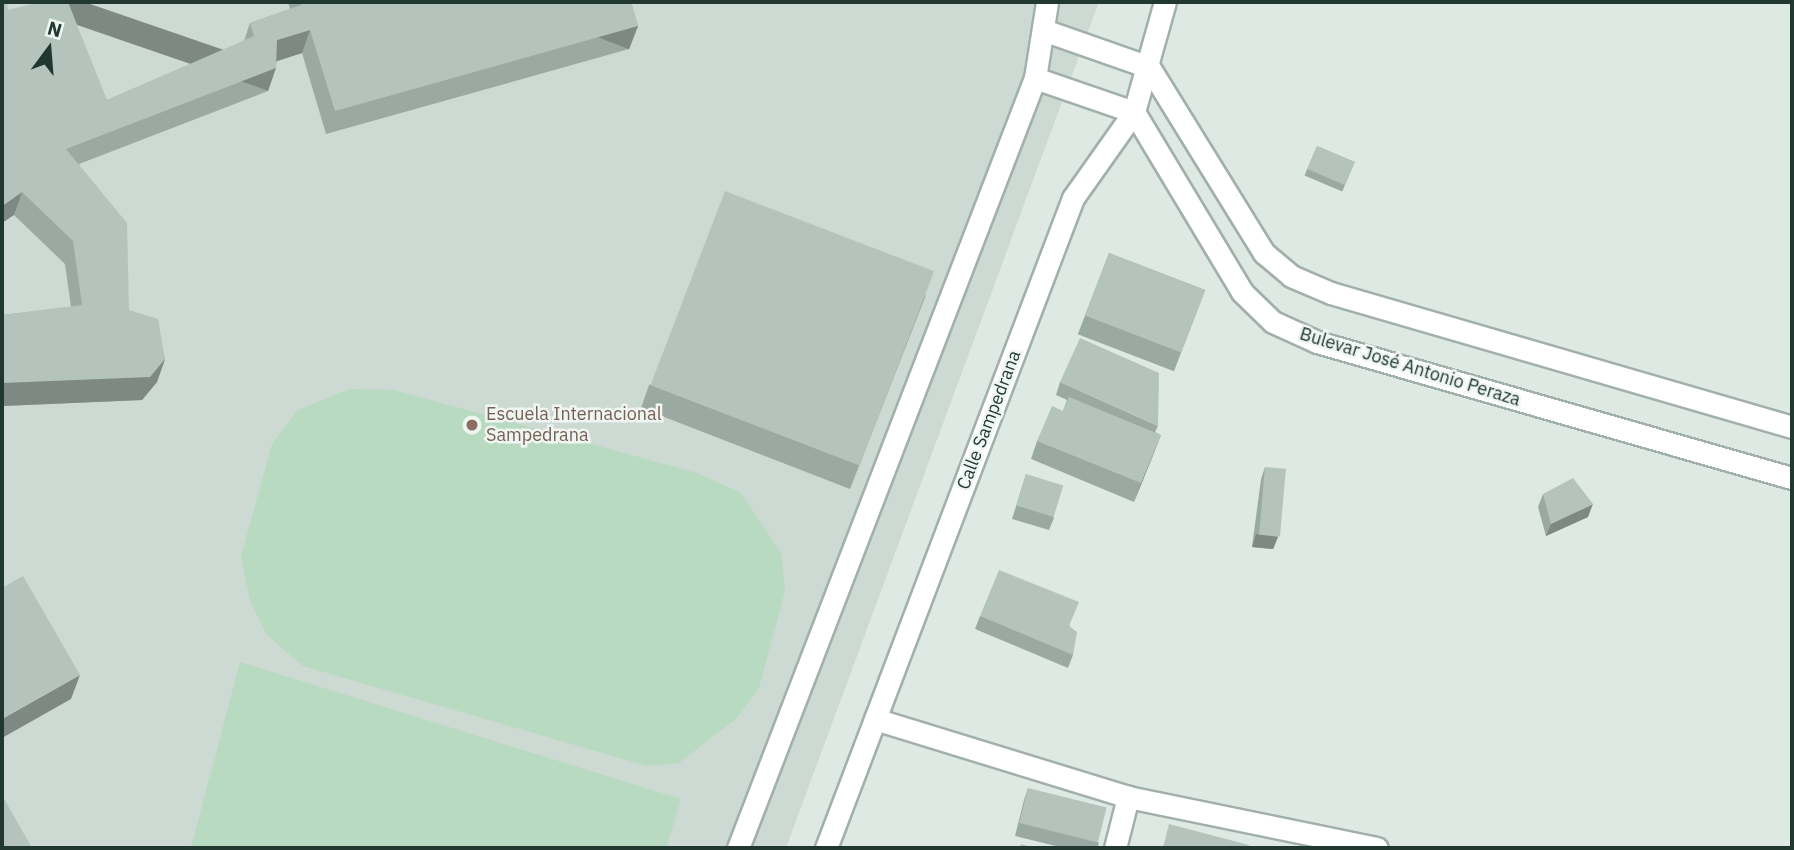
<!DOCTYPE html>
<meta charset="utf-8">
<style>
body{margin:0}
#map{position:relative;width:1794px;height:850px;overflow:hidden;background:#dfe9e4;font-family:"IBM Plex Sans",sans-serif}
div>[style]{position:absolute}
.built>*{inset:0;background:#cdd9d3}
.green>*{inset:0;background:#b8dac0}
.roads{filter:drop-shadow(2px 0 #a2b0ab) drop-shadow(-2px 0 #a2b0ab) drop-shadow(0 2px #a2b0ab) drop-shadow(0 -2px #a2b0ab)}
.minor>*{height:21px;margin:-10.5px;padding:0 10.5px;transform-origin:10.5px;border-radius:10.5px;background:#fff}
.wall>*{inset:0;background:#9ba9a3;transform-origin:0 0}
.shaded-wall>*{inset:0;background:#7e8984;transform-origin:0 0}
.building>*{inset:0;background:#b4c4bd;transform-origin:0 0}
.dots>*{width:19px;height:19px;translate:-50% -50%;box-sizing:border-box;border:4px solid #eff6f2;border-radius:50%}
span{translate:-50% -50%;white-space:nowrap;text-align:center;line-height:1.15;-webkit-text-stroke:5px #eff6f2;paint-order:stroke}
.street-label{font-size:18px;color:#213831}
.education-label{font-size:18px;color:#785e54}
.left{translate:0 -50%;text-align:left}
.frame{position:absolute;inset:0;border:4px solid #213831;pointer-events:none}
.north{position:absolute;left:14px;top:14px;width:70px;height:70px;-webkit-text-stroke:5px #eff6f2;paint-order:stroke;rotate:16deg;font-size:19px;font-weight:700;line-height:28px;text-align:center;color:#213831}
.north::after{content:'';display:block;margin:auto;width:24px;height:32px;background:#213831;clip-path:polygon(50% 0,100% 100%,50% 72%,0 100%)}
</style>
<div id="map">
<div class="built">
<div style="clip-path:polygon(2px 2px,1099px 2px,786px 848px,2px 848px)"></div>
</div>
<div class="green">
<div style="clip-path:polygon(350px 389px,394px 390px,697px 473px,741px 493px,781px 553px,785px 591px,759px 688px,737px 718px,679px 763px,647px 766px,303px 666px,267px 635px,250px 601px,241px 557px,272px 444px,298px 410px)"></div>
<div style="clip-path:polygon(240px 662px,681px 799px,666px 848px,191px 848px)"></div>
</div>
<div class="roads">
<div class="minor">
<div style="left:1046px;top:31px;width:109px;rotate:19.3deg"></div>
<div style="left:1149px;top:67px;width:219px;rotate:58.3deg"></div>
<div style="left:1264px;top:253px;width:35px;rotate:40deg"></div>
<div style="left:1291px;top:276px;width:43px;rotate:23deg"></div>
<div style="left:1331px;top:293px;width:480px;rotate:16.2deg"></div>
<div style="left:1035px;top:78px;width:105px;rotate:19deg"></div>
<div style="left:1134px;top:112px;width:210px;rotate:59deg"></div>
<div style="left:1242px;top:292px;width:43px;rotate:44.1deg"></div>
<div style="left:1273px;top:322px;width:48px;rotate:24.4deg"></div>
<div style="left:1317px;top:342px;width:494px;rotate:16deg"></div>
<div style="left:875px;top:719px;width:265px;rotate:17.1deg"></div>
<div style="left:1128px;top:797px;width:254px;rotate:11.6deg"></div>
<div style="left:738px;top:848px;width:825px;rotate:-68.91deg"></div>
<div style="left:1035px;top:78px;width:77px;rotate:-81deg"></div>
<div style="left:826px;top:848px;width:695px;rotate:-69.19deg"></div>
<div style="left:1073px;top:198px;width:105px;rotate:-54.7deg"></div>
<div style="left:1134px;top:112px;width:114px;rotate:-74.3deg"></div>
<div style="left:1115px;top:848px;width:53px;rotate:-75.7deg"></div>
</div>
</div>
<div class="wall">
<div style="clip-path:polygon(288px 2px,631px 2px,638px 26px,629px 49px,326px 134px,302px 53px,277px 61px,268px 91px,79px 164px,129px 310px,165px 359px,157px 382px,142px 400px,2px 406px,2px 315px,71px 307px,65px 264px,14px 215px,8px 10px,107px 100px,244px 41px,250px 23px,290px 9px)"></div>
<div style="left:1317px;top:146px;width:41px;height:32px;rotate:23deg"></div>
<div style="left:1109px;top:253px;width:103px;height:87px;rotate:21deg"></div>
<div style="clip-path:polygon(926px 295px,850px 489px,641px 408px,649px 385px)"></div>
<div style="clip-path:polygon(1060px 382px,1158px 426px,1155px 432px,1161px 435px,1134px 502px,1031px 459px,1037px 441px,1063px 411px,1067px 400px,1056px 395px)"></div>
<div style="clip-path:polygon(1265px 467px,1278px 537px,1273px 549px,1252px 547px,1261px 479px)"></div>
<div style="clip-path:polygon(1026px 474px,1054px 518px,1049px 530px,1012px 519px)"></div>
<div style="clip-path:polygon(1543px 494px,1588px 517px,1546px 536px,1538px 507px)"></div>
<div style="clip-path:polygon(980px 616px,1070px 626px,1073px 655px,1068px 668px,975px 629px)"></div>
<div style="clip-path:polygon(1028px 788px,1099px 843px,1097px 848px,1064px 848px,1015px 836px,1024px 800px)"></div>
</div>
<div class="shaded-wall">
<div style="left:638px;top:26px;width:25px;height:315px;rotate:111deg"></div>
<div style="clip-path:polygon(310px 30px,302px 53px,268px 64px,277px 40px)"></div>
<div style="left:276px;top:68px;width:24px;height:225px;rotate:109deg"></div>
<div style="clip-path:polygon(22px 192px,14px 215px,2px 223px,2px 206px)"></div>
<div style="clip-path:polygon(165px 359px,157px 382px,142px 400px,2px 406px,2px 383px)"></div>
<div style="clip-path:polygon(1161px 435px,1154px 453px,1134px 502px,1141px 483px)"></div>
<div style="clip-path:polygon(1593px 504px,1588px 517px,1546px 536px,1551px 524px)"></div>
<div style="clip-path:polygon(1256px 534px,1278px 537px,1273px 549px,1252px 547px)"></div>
<div style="clip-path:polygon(80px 675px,71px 699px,2px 738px,2px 719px)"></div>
</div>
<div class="building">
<div style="clip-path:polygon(2px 2px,7px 2px,8px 10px,39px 2px,68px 2px,107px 100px,254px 36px,250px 23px,301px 5px,301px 2px,631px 2px,638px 26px,335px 111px,310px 30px,277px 40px,276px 68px,66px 149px,127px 223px,129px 310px,158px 319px,165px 359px,150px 377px,2px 383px,2px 315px,82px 305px,73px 241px,22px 192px,2px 206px,2px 114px,3px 113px,2px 114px)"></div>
<div style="left:1317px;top:146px;width:41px;height:25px;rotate:23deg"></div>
<div style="left:725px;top:191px;width:224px;height:208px;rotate:21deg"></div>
<div style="left:1109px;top:253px;width:103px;height:67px;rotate:21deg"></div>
<div style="clip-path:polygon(1080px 338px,1159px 373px,1158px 426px,1060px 382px)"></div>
<div style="clip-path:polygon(1069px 397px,1161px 435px,1141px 483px,1037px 441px,1052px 406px,1063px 411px)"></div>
<div style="left:1265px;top:467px;width:21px;height:68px;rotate:5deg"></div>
<div style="left:1026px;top:474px;width:39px;height:33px;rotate:17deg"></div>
<div style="clip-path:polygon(1573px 478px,1593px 504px,1551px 524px,1543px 494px)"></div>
<div style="clip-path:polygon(999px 570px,1079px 602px,1069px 626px,1077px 632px,1073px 655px,980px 616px)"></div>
<div style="clip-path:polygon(23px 576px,80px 675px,2px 719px,2px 588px)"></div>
<div style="left:1028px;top:788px;width:81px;height:36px;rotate:14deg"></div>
<div style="clip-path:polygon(2px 795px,32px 848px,2px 848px)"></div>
<div style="clip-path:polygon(1169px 824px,1249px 845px,1248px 848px,1163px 848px)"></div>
<div style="clip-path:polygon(1021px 844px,1035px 848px,1020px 848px)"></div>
</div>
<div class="dots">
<div style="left:472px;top:425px;background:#8d6e63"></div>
</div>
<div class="street-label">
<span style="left:1410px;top:367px;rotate:17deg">Bulevar José Antonio Peraza</span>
<span style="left:989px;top:420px;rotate:-69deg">Calle Sampedrana</span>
</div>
<div class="education-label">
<span class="left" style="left:486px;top:425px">Escuela Internacional<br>Sampedrana</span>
</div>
<div class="frame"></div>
<div class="north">N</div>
</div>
